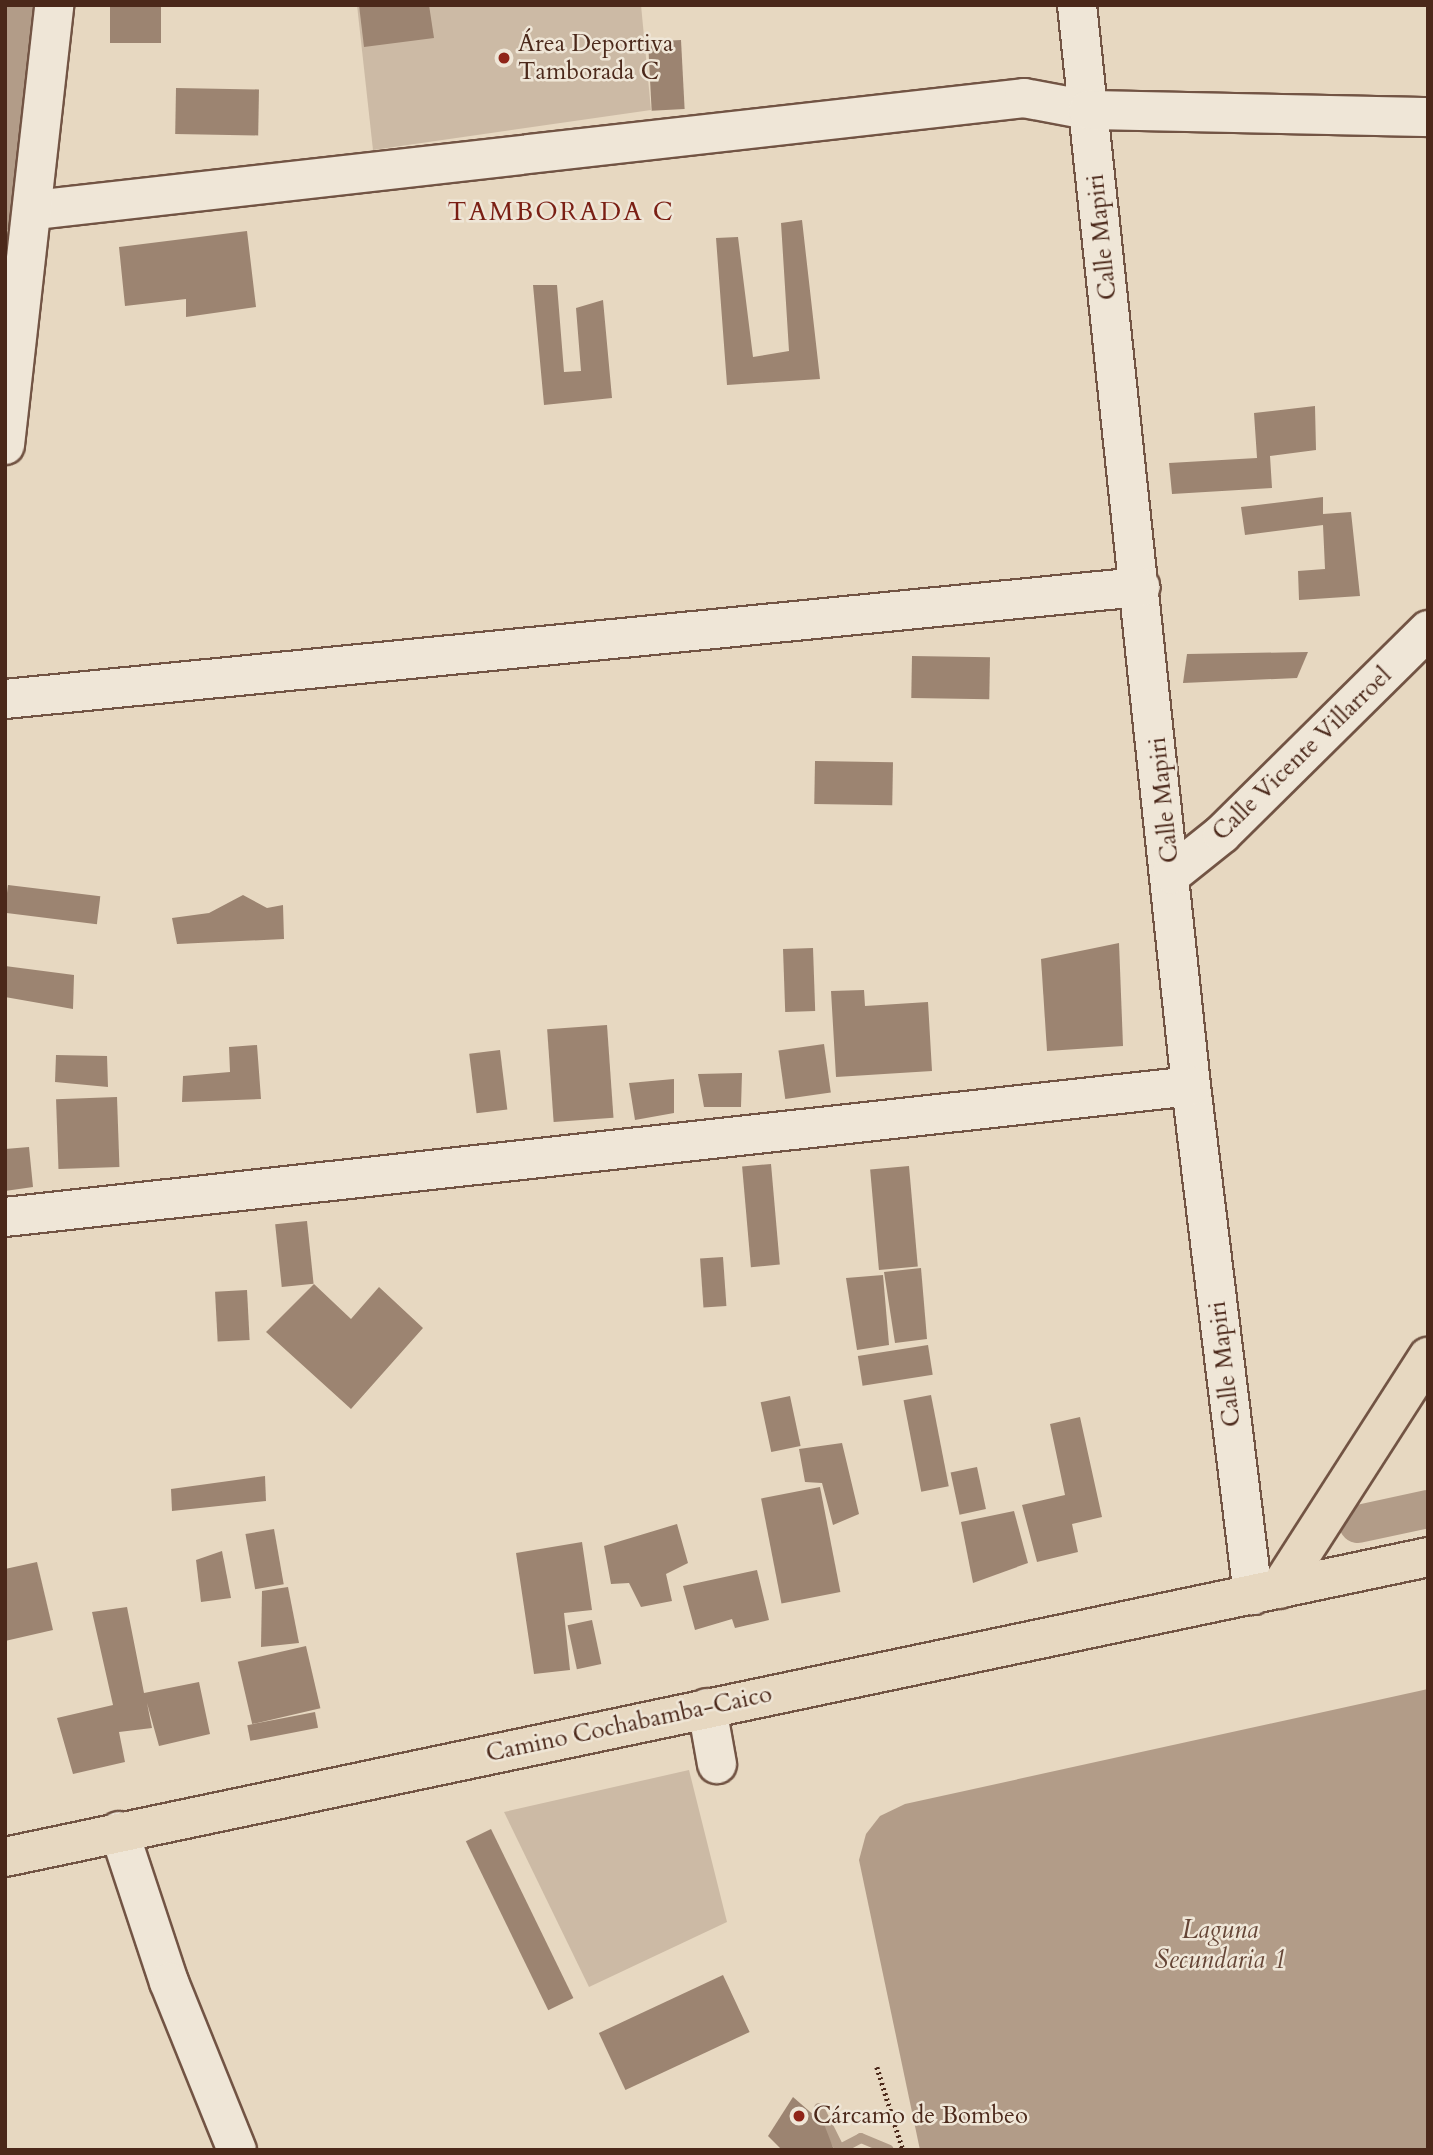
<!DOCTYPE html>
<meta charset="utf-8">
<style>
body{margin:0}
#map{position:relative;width:1433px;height:2155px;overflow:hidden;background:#e7d8c1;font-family:Cardo,serif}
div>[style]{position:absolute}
.green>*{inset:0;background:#ccbaa5}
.water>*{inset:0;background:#b29c88}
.stream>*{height:10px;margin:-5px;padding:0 5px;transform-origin:5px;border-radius:5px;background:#b29c88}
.canal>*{height:38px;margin:-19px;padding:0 19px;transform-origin:19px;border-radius:19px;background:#b29c88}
.building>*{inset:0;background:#9c8471;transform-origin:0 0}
.path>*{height:4.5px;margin-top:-2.25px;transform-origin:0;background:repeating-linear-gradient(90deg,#4b281a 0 2px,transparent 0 5.5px)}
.roads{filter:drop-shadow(2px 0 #725444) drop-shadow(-2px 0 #725444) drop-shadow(0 2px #725444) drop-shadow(0 -2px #725444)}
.minor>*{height:38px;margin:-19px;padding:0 19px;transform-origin:19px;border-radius:19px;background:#efe6d7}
.major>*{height:38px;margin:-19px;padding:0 19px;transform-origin:19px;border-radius:19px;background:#e7d8c1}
.dots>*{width:19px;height:19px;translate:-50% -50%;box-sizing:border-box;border:4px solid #efe6d7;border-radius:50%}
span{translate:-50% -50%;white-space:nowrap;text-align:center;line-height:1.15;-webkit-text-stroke:5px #efe6d7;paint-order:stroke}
.poi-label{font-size:24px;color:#4b281a}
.left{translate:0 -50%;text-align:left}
.street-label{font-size:24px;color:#4b281a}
.neighbourhood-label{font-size:26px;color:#7a1f14;letter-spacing:2px}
.water-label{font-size:26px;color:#654536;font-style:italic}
.frame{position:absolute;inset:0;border:7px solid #4b281a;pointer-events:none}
</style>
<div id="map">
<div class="green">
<div style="clip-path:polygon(357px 5px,641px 5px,651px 110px,373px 150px)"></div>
<div style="clip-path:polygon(689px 1770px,727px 1922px,589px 1987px,504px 1812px)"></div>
</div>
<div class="water">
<div style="clip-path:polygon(1428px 1689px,1428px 2150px,920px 2150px,859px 1860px,866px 1834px,880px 1816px,905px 1804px)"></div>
</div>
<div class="stream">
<div style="left:819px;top:2108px;width:47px;rotate:63.4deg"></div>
<div style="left:844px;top:2147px;width:19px;rotate:-28deg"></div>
<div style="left:861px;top:2138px;width:30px;rotate:23deg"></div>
</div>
<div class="canal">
<div style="left:5px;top:211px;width:207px;rotate:-84.2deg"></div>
<div style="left:1358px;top:1524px;width:72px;rotate:-12.1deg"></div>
</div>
<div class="building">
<div style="left:110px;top:5px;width:51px;height:38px"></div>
<div style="clip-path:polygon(359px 5px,429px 5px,434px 38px,364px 47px)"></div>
<div style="left:681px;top:40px;width:69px;height:33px;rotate:87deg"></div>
<div style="left:176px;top:88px;width:83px;height:46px;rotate:1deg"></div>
<div style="clip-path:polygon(802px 220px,820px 379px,727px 385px,716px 238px,738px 237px,753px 357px,789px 351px,781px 223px)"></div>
<div style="clip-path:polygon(247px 231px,256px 307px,186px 317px,186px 299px,125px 306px,119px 247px)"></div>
<div style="clip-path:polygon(533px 285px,557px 285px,564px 372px,581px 371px,576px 308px,603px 300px,612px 398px,544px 405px)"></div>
<div style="clip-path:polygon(1315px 406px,1316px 450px,1270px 456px,1272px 488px,1172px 494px,1169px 463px,1257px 458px,1254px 413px)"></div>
<div style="clip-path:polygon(1323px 497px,1323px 514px,1351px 512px,1360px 596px,1299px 600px,1298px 571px,1325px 569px,1323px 525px,1245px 535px,1241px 507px)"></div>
<div style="clip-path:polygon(1308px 652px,1297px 678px,1183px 683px,1187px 654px)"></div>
<div style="left:912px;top:656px;width:78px;height:42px;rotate:1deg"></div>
<div style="left:815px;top:761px;width:78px;height:43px;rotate:1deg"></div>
<div style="left:8px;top:885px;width:93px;height:28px;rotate:7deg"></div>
<div style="clip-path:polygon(243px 895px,267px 908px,283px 905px,284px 939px,177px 944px,172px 918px,209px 913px)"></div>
<div style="clip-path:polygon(1119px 943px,1123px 1046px,1047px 1051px,1041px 959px)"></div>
<div style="left:813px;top:948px;width:63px;height:30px;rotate:88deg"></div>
<div style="clip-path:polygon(5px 966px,74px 975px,73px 1009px,5px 997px)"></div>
<div style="clip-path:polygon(864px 990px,865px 1006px,928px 1002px,932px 1071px,836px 1077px,831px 991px)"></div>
<div style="left:607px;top:1025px;width:93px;height:60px;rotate:86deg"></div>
<div style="left:824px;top:1044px;width:49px;height:46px;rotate:82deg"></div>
<div style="clip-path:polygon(257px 1045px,261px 1099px,182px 1102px,183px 1076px,230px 1072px,229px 1047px)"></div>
<div style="left:500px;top:1050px;width:60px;height:31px;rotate:83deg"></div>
<div style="clip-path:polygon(56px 1055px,107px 1056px,108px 1087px,55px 1082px)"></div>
<div style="clip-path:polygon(742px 1073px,741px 1107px,704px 1107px,698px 1074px)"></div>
<div style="clip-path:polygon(674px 1079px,674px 1113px,635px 1120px,629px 1083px)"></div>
<div style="left:117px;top:1097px;width:70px;height:61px;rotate:88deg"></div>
<div style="clip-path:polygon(29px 1147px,33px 1187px,5px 1191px,5px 1149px)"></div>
<div style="left:771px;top:1164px;width:101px;height:29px;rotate:85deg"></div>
<div style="left:909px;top:1166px;width:101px;height:39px;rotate:85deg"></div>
<div style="left:307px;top:1221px;width:63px;height:32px;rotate:84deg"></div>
<div style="left:723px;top:1257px;width:49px;height:23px;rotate:86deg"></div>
<div style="clip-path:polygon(921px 1268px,927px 1339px,895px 1343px,884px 1272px)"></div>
<div style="clip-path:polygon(883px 1275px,889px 1345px,857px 1350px,846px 1278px)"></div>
<div style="clip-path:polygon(314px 1284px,351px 1319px,379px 1287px,423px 1328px,351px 1409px,266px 1332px)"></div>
<div style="left:247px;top:1290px;width:50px;height:32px;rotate:87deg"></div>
<div style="left:928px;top:1345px;width:30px;height:71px;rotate:81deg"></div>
<div style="left:931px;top:1395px;width:93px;height:28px;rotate:79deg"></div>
<div style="left:790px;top:1396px;width:51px;height:30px;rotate:78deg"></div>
<div style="clip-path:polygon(1080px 1417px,1102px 1517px,1072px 1524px,1078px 1552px,1037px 1562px,1022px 1505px,1065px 1495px,1050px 1424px)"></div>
<div style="clip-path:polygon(842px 1443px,859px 1514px,833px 1525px,822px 1483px,805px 1482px,799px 1449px)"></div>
<div style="left:977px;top:1467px;width:43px;height:27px;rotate:78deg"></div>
<div style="clip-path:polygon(265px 1476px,266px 1501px,172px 1511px,171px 1489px)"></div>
<div style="left:820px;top:1487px;width:107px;height:60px;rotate:79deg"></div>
<div style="clip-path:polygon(1014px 1511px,1028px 1563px,973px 1583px,961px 1522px)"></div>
<div style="clip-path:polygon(677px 1524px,688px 1563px,666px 1574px,672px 1601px,641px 1607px,629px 1583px,611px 1584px,604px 1546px)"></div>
<div style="left:274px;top:1529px;width:56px;height:29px;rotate:80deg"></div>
<div style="clip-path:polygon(582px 1542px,592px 1610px,564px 1613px,570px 1670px,534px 1674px,516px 1553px)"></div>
<div style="clip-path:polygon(222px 1551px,231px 1598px,201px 1602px,196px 1560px)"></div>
<div style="clip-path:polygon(37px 1562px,53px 1630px,5px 1641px,5px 1569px)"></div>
<div style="clip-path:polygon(757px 1570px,769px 1620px,735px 1628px,732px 1619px,695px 1630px,683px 1586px)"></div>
<div style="clip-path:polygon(288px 1587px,299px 1643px,261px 1647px,262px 1591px)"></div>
<div style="clip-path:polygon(127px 1607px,144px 1693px,199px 1682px,210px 1734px,159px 1746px,147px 1703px,152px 1728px,119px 1732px,125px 1762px,73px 1774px,57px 1718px,113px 1705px,92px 1612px)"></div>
<div style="left:592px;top:1620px;width:45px;height:25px;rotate:78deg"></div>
<div style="left:306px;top:1646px;width:64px;height:70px;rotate:77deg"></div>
<div style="left:315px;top:1712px;width:16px;height:69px;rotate:79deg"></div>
<div style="left:491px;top:1829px;width:188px;height:28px;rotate:64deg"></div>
<div style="left:723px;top:1975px;width:63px;height:137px;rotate:65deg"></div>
<div style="clip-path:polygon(793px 2097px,824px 2124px,834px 2150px,782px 2150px,768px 2136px)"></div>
</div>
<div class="path">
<div style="left:877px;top:2067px;width:87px;rotate:72.6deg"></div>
</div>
<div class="roads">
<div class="minor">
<div style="left:1077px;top:5px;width:1087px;rotate:83.98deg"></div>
<div style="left:1191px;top:1086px;width:513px;rotate:83.06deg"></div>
<div style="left:35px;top:210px;width:995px;rotate:-6.46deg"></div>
<div style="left:1024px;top:98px;width:65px;rotate:10.6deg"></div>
<div style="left:1088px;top:110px;width:340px;rotate:1.2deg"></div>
<div style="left:5px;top:445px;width:443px;rotate:-83.6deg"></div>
<div style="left:5px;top:699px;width:1141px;rotate:-5.64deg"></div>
<div style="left:1172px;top:874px;width:64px;rotate:-38.7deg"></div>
<div style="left:1222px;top:834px;width:290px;rotate:-44.7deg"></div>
<div style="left:5px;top:1217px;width:1193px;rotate:-6.3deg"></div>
<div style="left:707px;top:1708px;width:57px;rotate:79.9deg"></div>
<div style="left:119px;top:1831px;width:159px;rotate:71.7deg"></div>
<div style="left:169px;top:1982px;width:181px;rotate:68deg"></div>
</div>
<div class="major">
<div style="left:1279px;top:1589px;width:276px;rotate:-57.3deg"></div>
<div style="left:5px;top:1857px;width:1454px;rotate:-11.9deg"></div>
</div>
</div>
<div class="dots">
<div style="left:504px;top:58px;background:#8f2418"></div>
<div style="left:799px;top:2116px;background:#8f2418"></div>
</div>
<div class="poi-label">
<span class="left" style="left:518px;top:58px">Área Deportiva<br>Tamborada C</span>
<span class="left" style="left:813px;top:2116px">Cárcamo de Bombeo</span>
</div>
<div class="street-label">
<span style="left:1102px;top:237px;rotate:-96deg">Calle Mapiri</span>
<span style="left:1302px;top:754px;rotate:-44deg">Calle Vicente Villarroel</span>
<span style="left:1164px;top:800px;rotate:-96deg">Calle Mapiri</span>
<span style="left:1225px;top:1364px;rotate:-97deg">Calle Mapiri</span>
<span style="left:629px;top:1724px;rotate:-12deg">Camino Cochabamba-Caico</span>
</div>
<div class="neighbourhood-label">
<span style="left:561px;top:212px">TAMBORADA C</span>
</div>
<div class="water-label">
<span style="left:1220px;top:1945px">Laguna<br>Secundaria 1</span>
</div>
<div class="frame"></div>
</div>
